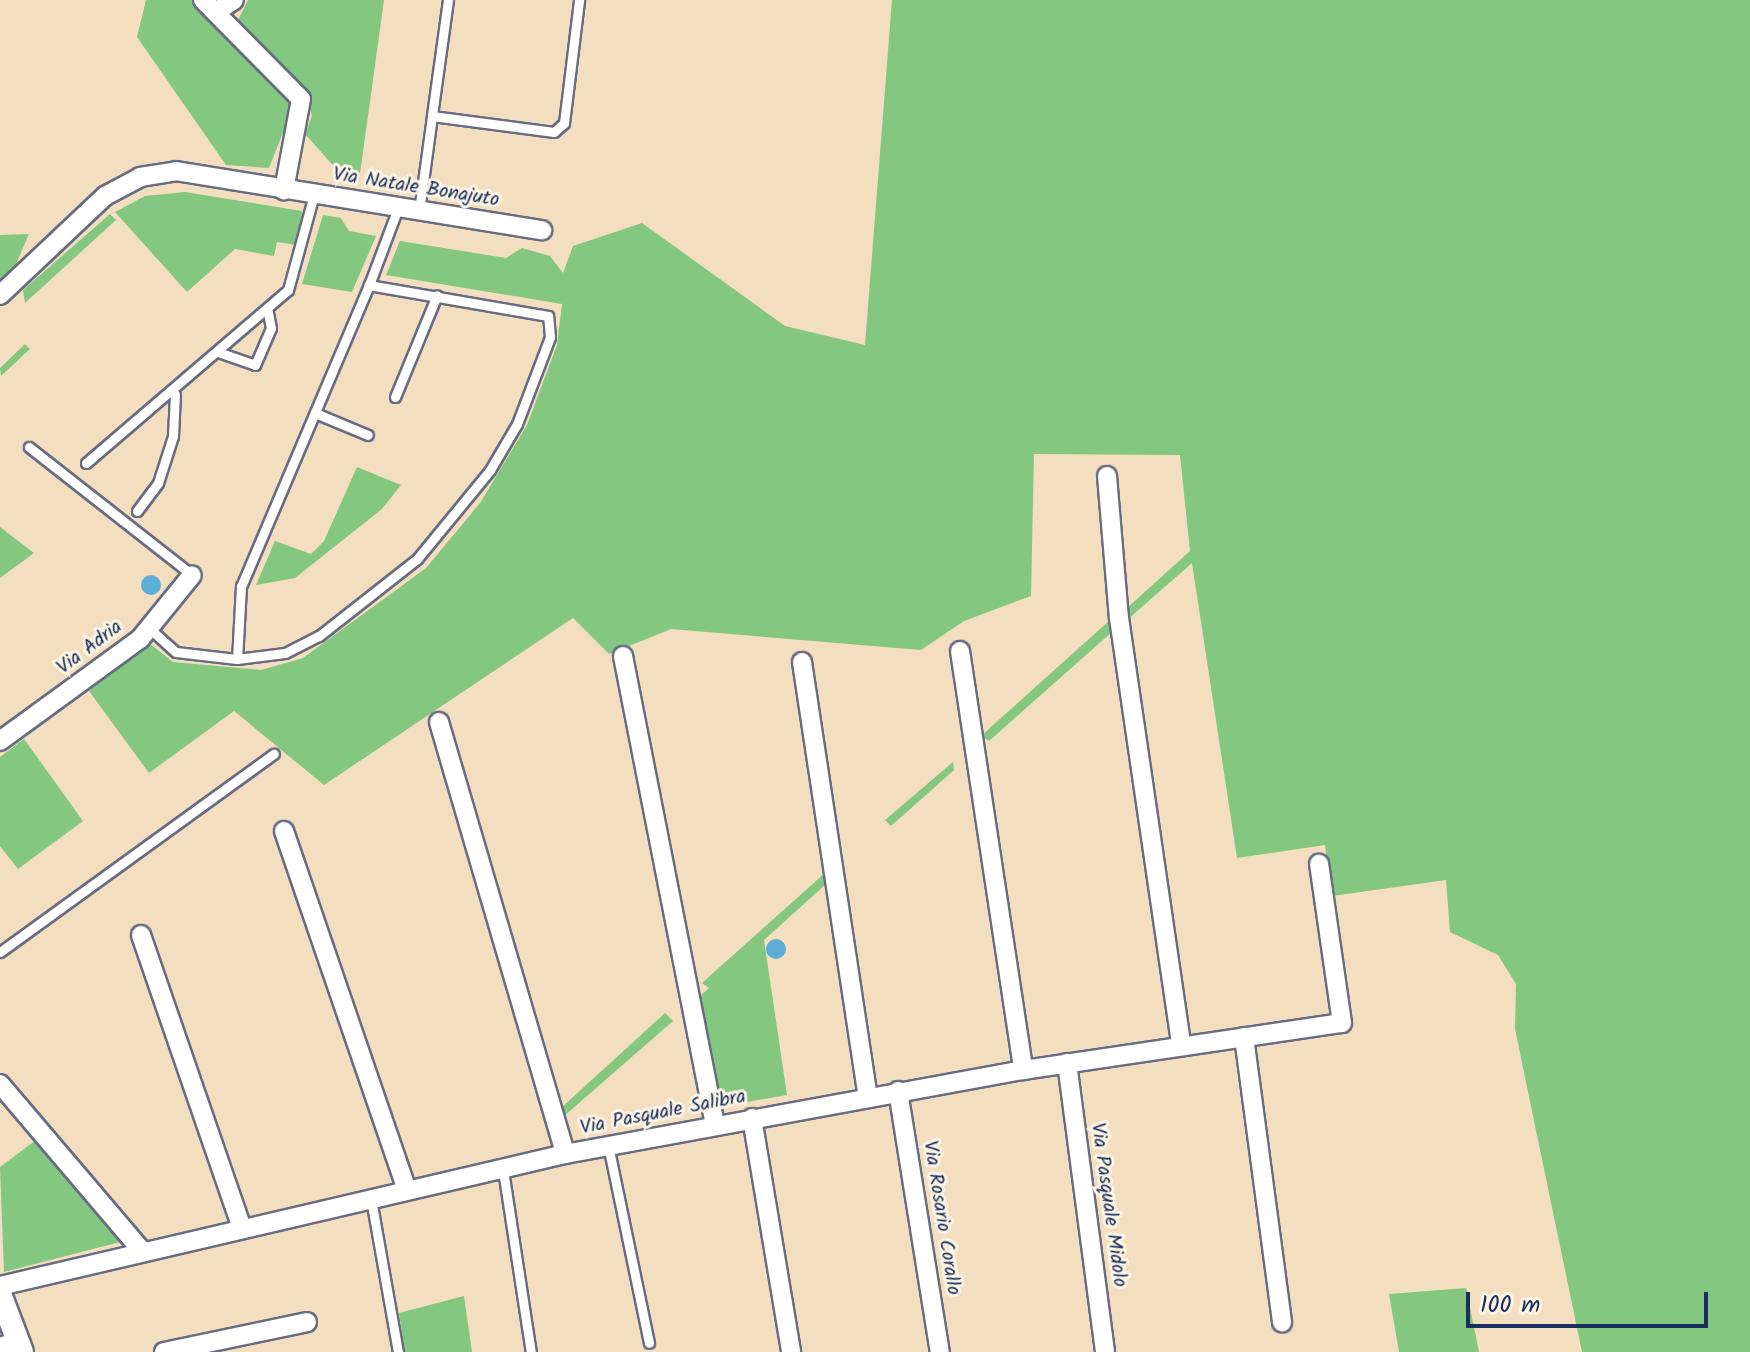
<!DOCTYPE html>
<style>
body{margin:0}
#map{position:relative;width:1750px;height:1352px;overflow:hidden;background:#f4dec0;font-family:Kalam,sans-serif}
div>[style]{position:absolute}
.green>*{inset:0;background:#83c781}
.water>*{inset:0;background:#5caed7}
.round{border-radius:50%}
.roads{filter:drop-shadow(2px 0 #676c80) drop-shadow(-2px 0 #676c80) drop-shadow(0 2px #676c80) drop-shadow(0 -2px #676c80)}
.service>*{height:9px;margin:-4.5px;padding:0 4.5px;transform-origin:4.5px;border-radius:4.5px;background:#fff}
.minor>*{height:18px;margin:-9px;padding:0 9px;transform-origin:9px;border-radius:9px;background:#fff}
.tertiary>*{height:22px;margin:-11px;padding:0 11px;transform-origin:11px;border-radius:11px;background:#fff}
span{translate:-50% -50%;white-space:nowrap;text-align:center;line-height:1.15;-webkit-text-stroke:6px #fcf5e5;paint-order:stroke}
.street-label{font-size:20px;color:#1b2f5e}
.scale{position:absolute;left:1466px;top:1292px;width:242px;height:36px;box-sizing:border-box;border:4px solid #1b2f5e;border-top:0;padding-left:10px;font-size:24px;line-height:28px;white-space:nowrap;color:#1b2f5e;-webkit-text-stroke:6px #fcf5e5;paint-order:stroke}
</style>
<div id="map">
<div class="green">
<div style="clip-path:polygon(146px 0,192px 0,295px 102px,269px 168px,226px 165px,137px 37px)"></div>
<div style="clip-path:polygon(248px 0,384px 0,359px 181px,338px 171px,305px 134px,312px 116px,301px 84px,237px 22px)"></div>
<div style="clip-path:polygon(892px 0,1750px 0,1750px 1352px,1582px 1352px,1515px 1029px,1516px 984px,1498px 955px,1450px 932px,1446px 880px,1332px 896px,1325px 845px,1237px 858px,1192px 563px,1127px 620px,1126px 609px,1190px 551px,1180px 455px,1034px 454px,1031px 596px,964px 621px,921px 650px,671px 629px,609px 654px,573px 618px,324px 785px,234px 711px,149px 773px,89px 691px,149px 643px,173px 662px,261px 670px,303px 658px,426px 568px,480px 503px,527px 425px,557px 345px,562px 304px,386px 275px,400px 241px,506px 258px,522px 248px,550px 256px,563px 273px,573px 246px,642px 223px,785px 326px,865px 345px)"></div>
<div style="clip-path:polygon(185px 192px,302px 211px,297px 245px,277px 242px,274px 256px,235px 249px,187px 292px,115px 212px,145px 196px)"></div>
<div style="clip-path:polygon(110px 214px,116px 220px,25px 303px,23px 290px)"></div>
<div style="clip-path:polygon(323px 215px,341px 218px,349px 231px,376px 236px,352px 292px,302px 284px)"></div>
<div style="clip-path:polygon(29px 234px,16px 264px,0 280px,0 235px)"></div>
<div style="clip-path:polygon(25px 344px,30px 349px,1px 376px,0 368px)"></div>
<div style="clip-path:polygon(357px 467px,401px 485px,382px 509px,295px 578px,256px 585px,275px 541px,311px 554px,324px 541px)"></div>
<div style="clip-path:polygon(0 527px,34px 553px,0 578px)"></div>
<div style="clip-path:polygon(1110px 620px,1112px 632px,989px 741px,981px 736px)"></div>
<div style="clip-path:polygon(24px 739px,83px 821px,18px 869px,0 846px,0 757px)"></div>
<div style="clip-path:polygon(953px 762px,954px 770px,891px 826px,885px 820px)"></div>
<div style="clip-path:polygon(825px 873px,826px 884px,764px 940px,787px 1095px,719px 1107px,700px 996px,709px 988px,702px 983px)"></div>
<div style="clip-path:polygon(665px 1013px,673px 1021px,563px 1117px,561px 1108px)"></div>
<div style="clip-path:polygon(40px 1137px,124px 1241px,4px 1272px,0 1167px)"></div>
<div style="clip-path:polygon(1466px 1288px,1479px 1352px,1399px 1352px,1389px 1294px)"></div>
<div style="clip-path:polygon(464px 1296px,472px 1352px,405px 1352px,399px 1313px)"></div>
</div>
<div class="water">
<div class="round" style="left:141px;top:575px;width:20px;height:20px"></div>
<div class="round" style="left:766px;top:939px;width:20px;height:20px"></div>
</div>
<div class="roads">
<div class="service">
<div style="left:448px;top:0;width:117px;rotate:97.9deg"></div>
<div style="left:432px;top:116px;width:123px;rotate:7.5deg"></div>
<div style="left:554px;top:132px;width:13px;rotate:-42deg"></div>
<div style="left:564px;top:123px;width:124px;rotate:-83deg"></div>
<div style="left:419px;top:211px;width:96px;rotate:-82.2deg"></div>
<div style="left:369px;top:285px;width:82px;rotate:-69.4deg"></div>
<div style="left:218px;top:352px;width:39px;rotate:19deg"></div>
<div style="left:255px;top:365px;width:40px;rotate:-66.6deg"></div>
<div style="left:271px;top:328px;width:20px;rotate:-101deg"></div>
<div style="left:395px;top:397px;width:110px;rotate:-67.6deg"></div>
<div style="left:315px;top:413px;width:57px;rotate:22.5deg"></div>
<div style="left:29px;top:447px;width:207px;rotate:38.1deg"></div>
<div style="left:86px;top:463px;width:266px;rotate:-40.6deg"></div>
<div style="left:288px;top:290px;width:99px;rotate:-74.8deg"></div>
<div style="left:137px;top:511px;width:35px;rotate:-53deg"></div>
<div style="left:158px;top:483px;width:49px;rotate:-72.3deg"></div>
<div style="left:173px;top:436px;width:42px;rotate:-87.3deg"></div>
<div style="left:149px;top:628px;width:36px;rotate:42deg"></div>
<div style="left:176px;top:652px;width:61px;rotate:6.5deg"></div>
<div style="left:237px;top:659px;width:48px;rotate:-7.1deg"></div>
<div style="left:285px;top:653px;width:38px;rotate:-27deg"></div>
<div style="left:319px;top:636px;width:125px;rotate:-38.2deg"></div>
<div style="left:417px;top:559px;width:115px;rotate:-50.6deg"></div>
<div style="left:490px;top:470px;width:53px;rotate:-59.6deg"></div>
<div style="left:517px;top:424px;width:93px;rotate:-69.2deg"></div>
<div style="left:550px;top:337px;width:21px;rotate:-95deg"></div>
<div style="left:548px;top:316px;width:182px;rotate:-170.2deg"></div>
<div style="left:369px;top:285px;width:327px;rotate:113deg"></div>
<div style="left:241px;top:586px;width:73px;rotate:93.1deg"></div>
<div style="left:0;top:952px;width:338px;rotate:-35.9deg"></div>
<div style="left:608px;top:1145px;width:202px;rotate:78.3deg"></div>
<div style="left:503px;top:1170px;width:184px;rotate:81.3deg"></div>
<div style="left:371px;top:1199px;width:155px;rotate:80deg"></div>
</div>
<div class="minor">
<div style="left:203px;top:0;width:139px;rotate:45.3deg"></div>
<div style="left:301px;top:99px;width:93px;rotate:100.6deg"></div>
<div style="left:217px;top:11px;width:20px;rotate:-33deg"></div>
<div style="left:0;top:295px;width:144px;rotate:-43.3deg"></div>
<div style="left:105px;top:196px;width:40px;rotate:-28deg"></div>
<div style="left:140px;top:177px;width:36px;rotate:-9deg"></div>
<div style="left:176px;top:171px;width:371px;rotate:9.2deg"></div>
<div style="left:1107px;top:476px;width:143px;rotate:85.2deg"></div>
<div style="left:1119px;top:618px;width:431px;rotate:81.7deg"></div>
<div style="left:960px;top:651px;width:424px;rotate:81.4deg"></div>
<div style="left:623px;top:656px;width:478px;rotate:78.9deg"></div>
<div style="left:802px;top:662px;width:440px;rotate:81.4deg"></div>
<div style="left:439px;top:722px;width:450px;rotate:73.7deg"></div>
<div style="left:0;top:741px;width:173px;rotate:-36.1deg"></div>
<div style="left:140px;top:639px;width:82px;rotate:-50.9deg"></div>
<div style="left:284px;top:831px;width:379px;rotate:71.1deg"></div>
<div style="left:141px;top:935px;width:311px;rotate:71deg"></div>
<div style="left:1244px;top:1037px;width:288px;rotate:82.4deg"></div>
<div style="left:1067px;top:1063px;width:291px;rotate:82.5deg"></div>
<div style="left:0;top:1084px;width:221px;rotate:49.6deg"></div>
<div style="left:898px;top:1091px;width:264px;rotate:80.9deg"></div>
<div style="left:752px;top:1118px;width:237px;rotate:80.5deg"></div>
<div style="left:0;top:1286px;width:580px;rotate:-13.15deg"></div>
<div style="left:565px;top:1154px;width:466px;rotate:-10.4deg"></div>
<div style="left:1023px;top:1070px;width:322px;rotate:-8.4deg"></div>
<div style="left:1342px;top:1023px;width:161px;rotate:-98.2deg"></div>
<div style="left:0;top:1347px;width:19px;rotate:-18deg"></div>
<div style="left:164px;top:1352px;width:146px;rotate:-11.8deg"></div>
</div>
<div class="tertiary">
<div style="left:0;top:1294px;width:62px;rotate:69.2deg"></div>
</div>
</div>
<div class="street-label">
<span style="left:416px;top:188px;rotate:9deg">Via Natale Bonajuto</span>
<span style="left:90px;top:648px;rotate:-37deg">Via Adria</span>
<span style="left:663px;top:1113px;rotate:-11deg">Via Pasquale Salibra</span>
<span style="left:1108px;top:1205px;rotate:82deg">Via Pasquale Midolo</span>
<span style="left:941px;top:1218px;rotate:81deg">Via Rosario Corallo</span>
</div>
<div class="scale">100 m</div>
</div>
